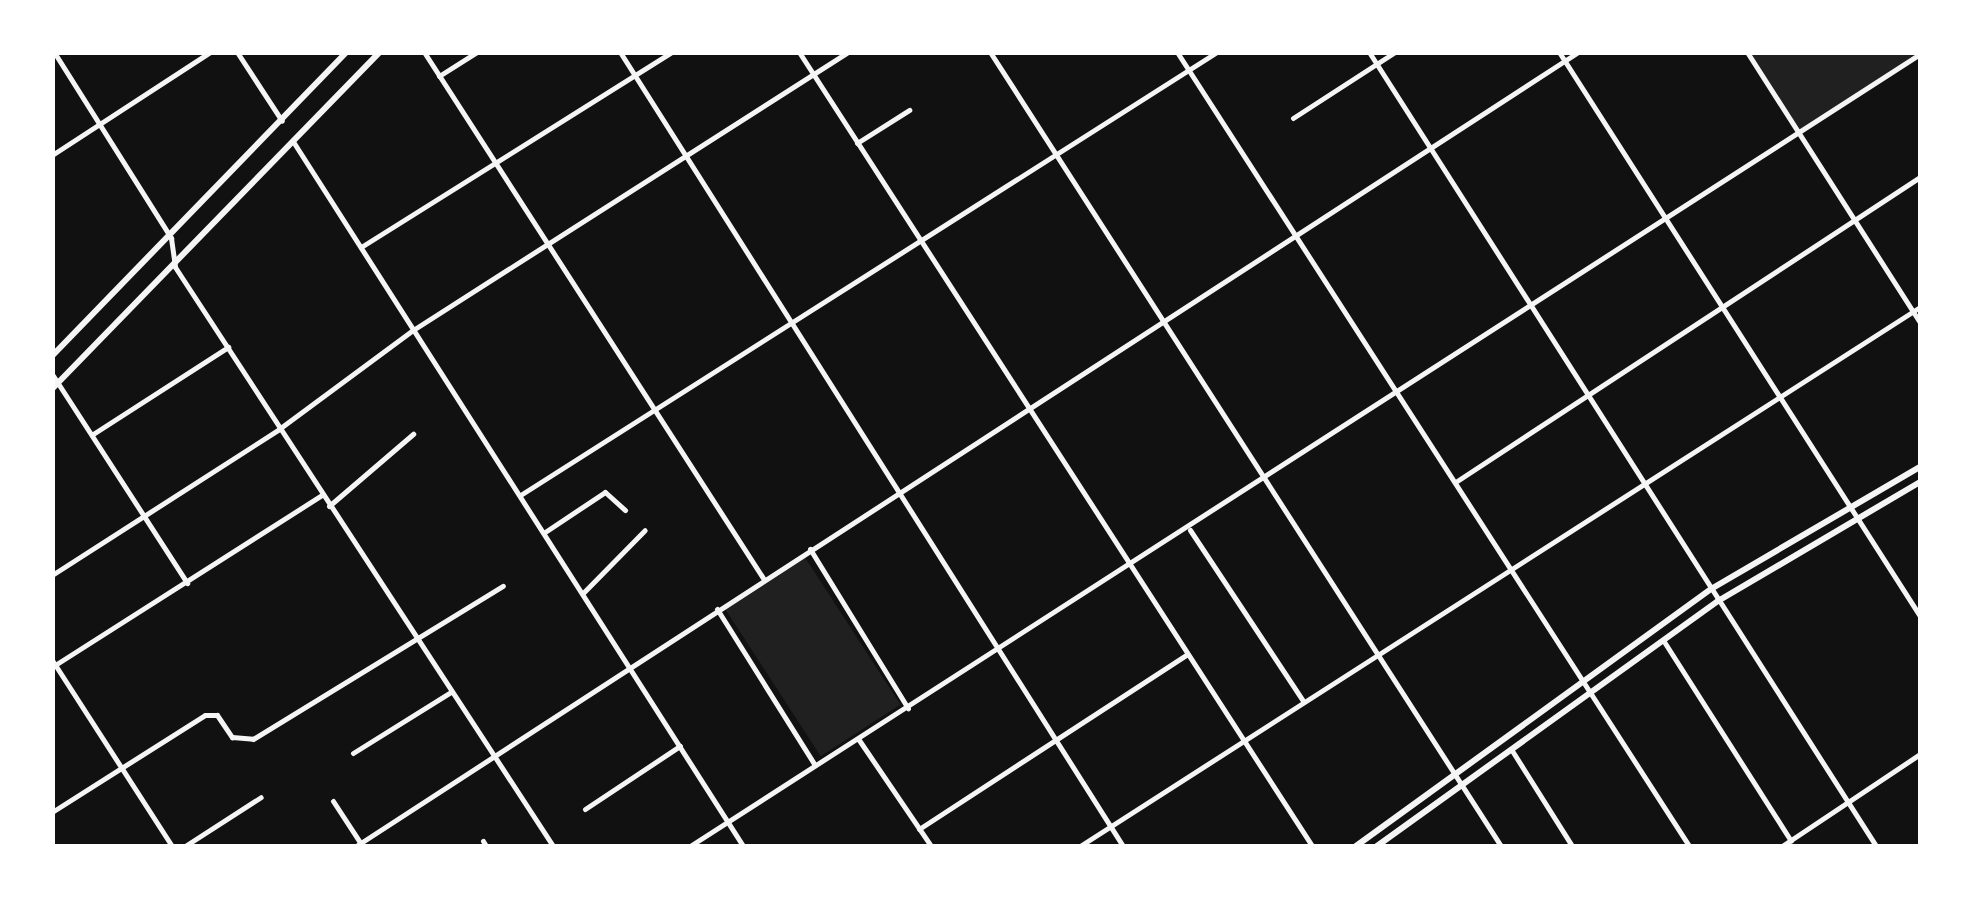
<!DOCTYPE html>
<style>
body{margin:0}
#map{position:relative;width:1973px;height:899px;overflow:hidden;background:#111;font-family:"Golos Text",sans-serif}
div>[style]{position:absolute}
.green>*{inset:0;background:#202020;transform-origin:0 0}
.minor>*{height:5px;margin:-2.5px;padding:0 2.5px;transform-origin:2.5px;border-radius:2.5px;background:#f5f5f5}
.secondary>*{height:6px;margin:-3px;padding:0 3px;transform-origin:3px;border-radius:3px;background:#f5f5f5}
span{translate:-50% -50%;white-space:nowrap;text-align:center;line-height:1.15;-webkit-text-stroke:9px #fff;paint-order:stroke}
.frame{position:absolute;inset:0;border:55px solid #fff;pointer-events:none}
</style>
<div id="map">
<div class="green">
<div style="clip-path:polygon(1920px 52px,1800px 132px,1747px 53px)"></div>
<div style="left:804px;top:556px;width:177px;height:95px;rotate:57deg"></div>
</div>
<div class="minor">
<div style="left:54px;top:52px;width:220px;rotate:57.8deg"></div>
<div style="left:171px;top:238px;width:29px;rotate:82deg"></div>
<div style="left:175px;top:267px;width:691px;rotate:56.86deg"></div>
<div style="left:237px;top:52px;width:82px;rotate:56.9deg"></div>
<div style="left:424px;top:52px;width:626px;rotate:57.2deg"></div>
<div style="left:620px;top:52px;width:940px;rotate:57.65deg"></div>
<div style="left:799px;top:52px;width:945px;rotate:57.13deg"></div>
<div style="left:990px;top:52px;width:944px;rotate:57.24deg"></div>
<div style="left:1177px;top:52px;width:945px;rotate:57.18deg"></div>
<div style="left:1369px;top:52px;width:942px;rotate:57.44deg"></div>
<div style="left:1559px;top:52px;width:670px;rotate:57.38deg"></div>
<div style="left:1747px;top:52px;width:322px;rotate:57.4deg"></div>
<div style="left:439px;top:76px;width:45px;rotate:-32.3deg"></div>
<div style="left:1293px;top:118px;width:121px;rotate:-32.9deg"></div>
<div style="left:294px;top:143px;width:834px;rotate:57.43deg"></div>
<div style="left:857px;top:143px;width:62px;rotate:-32.4deg"></div>
<div style="left:52px;top:155px;width:189px;rotate:-33.1deg"></div>
<div style="left:361px;top:247px;width:367px;rotate:-32.1deg"></div>
<div style="left:52px;top:374px;width:249px;rotate:57.1deg"></div>
<div style="left:93px;top:434px;width:161px;rotate:-32.8deg"></div>
<div style="left:1457px;top:481px;width:554px;rotate:-33.29deg"></div>
<div style="left:522px;top:494px;width:824px;rotate:-32.46deg"></div>
<div style="left:329px;top:506px;width:111px;rotate:-40.6deg"></div>
<div style="left:1190px;top:530px;width:206px;rotate:56.5deg"></div>
<div style="left:545px;top:532px;width:72px;rotate:-33.7deg"></div>
<div style="left:605px;top:492px;width:27px;rotate:42deg"></div>
<div style="left:810px;top:549px;width:187px;rotate:58.4deg"></div>
<div style="left:52px;top:575px;width:270px;rotate:-32.7deg"></div>
<div style="left:279px;top:429px;width:167px;rotate:-36.5deg"></div>
<div style="left:413px;top:330px;width:516px;rotate:-32.58deg"></div>
<div style="left:583px;top:593px;width:88px;rotate:-45.5deg"></div>
<div style="left:717px;top:609px;width:184px;rotate:57.9deg"></div>
<div style="left:1663px;top:640px;width:238px;rotate:57.5deg"></div>
<div style="left:52px;top:660px;width:221px;rotate:57.2deg"></div>
<div style="left:55px;top:665px;width:317px;rotate:-32.5deg"></div>
<div style="left:859px;top:740px;width:128px;rotate:55.8deg"></div>
<div style="left:1511px;top:749px;width:115px;rotate:57.8deg"></div>
<div style="left:353px;top:753px;width:115px;rotate:-31.9deg"></div>
<div style="left:333px;top:801px;width:51px;rotate:56.9deg"></div>
<div style="left:585px;top:809px;width:114px;rotate:-33.6deg"></div>
<div style="left:52px;top:812px;width:181px;rotate:-32.4deg"></div>
<div style="left:205px;top:715px;width:12px"></div>
<div style="left:217px;top:715px;width:27px;rotate:56deg"></div>
<div style="left:232px;top:737px;width:21px;rotate:5deg"></div>
<div style="left:253px;top:739px;width:293px;rotate:-31.5deg"></div>
<div style="left:919px;top:829px;width:319px;rotate:-33.1deg"></div>
<div style="left:483px;top:841px;width:6px;rotate:59deg"></div>
<div style="left:185px;top:846px;width:90px;rotate:-32.8deg"></div>
<div style="left:356px;top:846px;width:1457px;rotate:-33.01deg"></div>
<div style="left:690px;top:846px;width:1463px;rotate:-32.78deg"></div>
<div style="left:1080px;top:846px;width:998px;rotate:-32.69deg"></div>
<div style="left:1782px;top:846px;width:166px;rotate:-33.7deg"></div>
</div>
<div class="secondary">
<div style="left:52px;top:356px;width:424px;rotate:-45.9deg"></div>
<div style="left:52px;top:389px;width:470px;rotate:-45.8deg"></div>
<div style="left:1356px;top:846px;width:438px;rotate:-35.9deg"></div>
<div style="left:1711px;top:589px;width:242px;rotate:-30.3deg"></div>
<div style="left:1377px;top:846px;width:420px;rotate:-35.7deg"></div>
<div style="left:1718px;top:601px;width:234px;rotate:-30.5deg"></div>
</div>
<div class="frame"></div>
</div>
